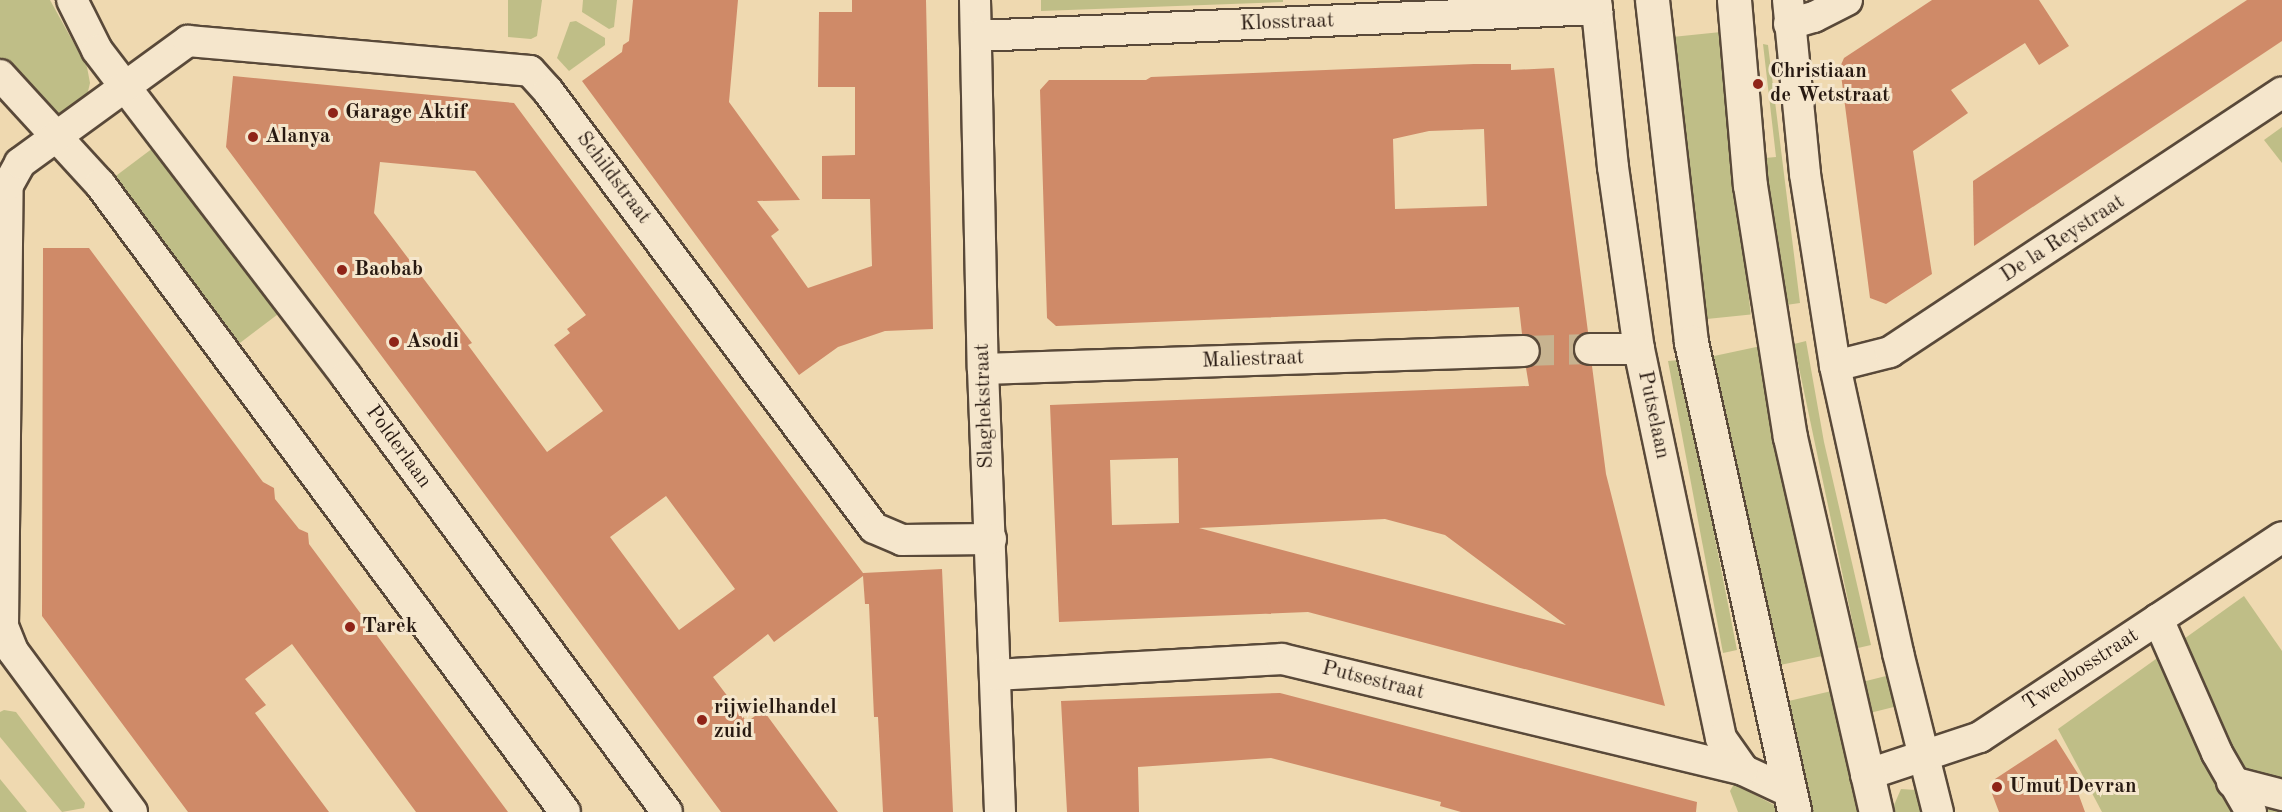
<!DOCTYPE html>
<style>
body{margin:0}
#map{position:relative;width:2282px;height:812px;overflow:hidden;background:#efd9b0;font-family:"Old Standard TT",serif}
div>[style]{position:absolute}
.green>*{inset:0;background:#bfbe87;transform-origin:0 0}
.building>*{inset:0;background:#cf8a68}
.street-tunnel>*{height:30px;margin-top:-15px;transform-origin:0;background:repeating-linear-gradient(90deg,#c7b390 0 30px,transparent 0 45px)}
.roads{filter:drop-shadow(2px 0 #594939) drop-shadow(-2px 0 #594939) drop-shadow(0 2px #594939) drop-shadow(0 -2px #594939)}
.street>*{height:30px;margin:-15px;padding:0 15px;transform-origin:15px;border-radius:15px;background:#f5e6cc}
.secondary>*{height:33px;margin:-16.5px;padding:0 16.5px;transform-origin:16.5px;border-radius:16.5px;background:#f5e6cc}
.dots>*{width:16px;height:16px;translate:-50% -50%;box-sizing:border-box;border:3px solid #f5e6cc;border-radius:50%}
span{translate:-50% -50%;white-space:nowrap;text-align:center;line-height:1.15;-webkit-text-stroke:6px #f5e6cc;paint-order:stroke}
.street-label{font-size:21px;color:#271911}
.poi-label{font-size:21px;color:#271911;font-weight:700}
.left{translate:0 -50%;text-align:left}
</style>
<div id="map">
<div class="green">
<div style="clip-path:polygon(0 0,50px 0,87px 67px,90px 83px,86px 100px,71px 113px,53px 114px,0 64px)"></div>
<div style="clip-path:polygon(508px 0,542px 0,537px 36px,531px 39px,508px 37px)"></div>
<div style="clip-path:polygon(583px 0,617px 0,614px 27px,609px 29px,582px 12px)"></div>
<div style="clip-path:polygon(1041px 0,1283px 0,1283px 2px,1041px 11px)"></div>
<div style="clip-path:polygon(576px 21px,605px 38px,605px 45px,569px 71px,557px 58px,570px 22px)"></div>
<div style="left:1721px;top:32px;width:284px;height:49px;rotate:84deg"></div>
<div style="clip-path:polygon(1763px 44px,1768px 45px,1800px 303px,1786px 305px,1765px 158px,1776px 157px)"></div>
<div style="clip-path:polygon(2282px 127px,2282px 163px,2264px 140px)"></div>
<div style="left:157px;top:145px;width:208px;height:60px;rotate:53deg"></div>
<div style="clip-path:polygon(1806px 341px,1824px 442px,1871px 645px,1858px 648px,1794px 344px)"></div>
<div style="left:1761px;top:346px;width:316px;height:54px;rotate:78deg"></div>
<div style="clip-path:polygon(1680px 360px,1737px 650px,1723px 653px,1668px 361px)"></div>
<div style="clip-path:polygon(2244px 596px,2282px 651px,2282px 812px,2102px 812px,2058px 729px)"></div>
<div style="left:1890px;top:675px;width:32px;height:33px;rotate:76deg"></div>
<div style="clip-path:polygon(1836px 690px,1865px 812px,1804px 812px,1780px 703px)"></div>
<div style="clip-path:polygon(4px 710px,16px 712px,85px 803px,84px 808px,62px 812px,0 737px,0 712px)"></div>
<div style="clip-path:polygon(0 779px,27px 812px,0 812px)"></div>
<div style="clip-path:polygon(1734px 784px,1776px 806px,1781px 812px,1738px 812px,1730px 791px)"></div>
<div style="clip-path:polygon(1901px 789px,1916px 790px,1923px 812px,1891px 812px)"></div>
</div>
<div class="building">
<div style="clip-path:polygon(633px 0,738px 0,729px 102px,800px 200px,757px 201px,779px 230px,771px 236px,808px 288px,872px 266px,870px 199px,822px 199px,822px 156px,855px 155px,855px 87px,818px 87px,819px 12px,852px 12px,852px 0,926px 0,933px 329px,885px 331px,838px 347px,799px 375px,582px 81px,622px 52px,623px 45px,629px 41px)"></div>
<div style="clip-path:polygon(1932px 0,2039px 0,2069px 46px,2039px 65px,2025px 43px,1951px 90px,1968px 113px,1913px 151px,1932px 274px,1886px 304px,1870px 298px,1840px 67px,1844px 58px)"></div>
<div style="clip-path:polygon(2247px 0,2282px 0,2282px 41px,1974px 246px,1973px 181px)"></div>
<div style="clip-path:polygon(evenodd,1474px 64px,1511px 64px,1511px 70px,1554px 68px,1588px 332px,1575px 340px,1573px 350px,1581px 364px,1592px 366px,1606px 474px,1665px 706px,1308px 612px,1059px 622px,1050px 405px,1529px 386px,1526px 368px,1539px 360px,1541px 351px,1533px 336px,1522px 334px,1519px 307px,1056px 326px,1047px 318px,1040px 90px,1049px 80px,1146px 80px,1151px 77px,1474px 64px,1484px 129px,1487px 206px,1395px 209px,1393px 139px,1429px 131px,1484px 129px,1474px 64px,1178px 458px,1179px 523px,1112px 525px,1110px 460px,1178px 458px,1474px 64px,1385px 519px,1445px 535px,1566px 625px,1199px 528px,1385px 519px)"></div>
<div style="clip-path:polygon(evenodd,233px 76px,514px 103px,863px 573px,942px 569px,953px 812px,883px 812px,878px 717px,874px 717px,869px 604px,865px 604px,863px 576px,774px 642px,768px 634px,713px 677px,747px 722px,763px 710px,838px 812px,721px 812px,226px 147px,233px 76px,380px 162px,475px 171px,586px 315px,567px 329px,570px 333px,554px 345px,603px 411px,547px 452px,468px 345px,472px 343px,374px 213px,380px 162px,233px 76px,666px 496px,735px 589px,679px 630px,610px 537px,666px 496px)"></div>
<div style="clip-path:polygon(43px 248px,89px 248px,263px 482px,274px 488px,275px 499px,299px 529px,308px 533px,309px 544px,508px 812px,416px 812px,292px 644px,245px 679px,266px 705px,255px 713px,329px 812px,188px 812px,42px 616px)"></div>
<div style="clip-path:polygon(1280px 693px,1697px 802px,1696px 812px,1461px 812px,1440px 806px,1441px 802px,1271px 758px,1138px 767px,1139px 812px,1067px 812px,1061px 701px)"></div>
<div style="clip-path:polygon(2056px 739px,2080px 777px,2073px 779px,2085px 812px,1999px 812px,1991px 791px,1995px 779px)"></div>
</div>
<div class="street-tunnel">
<div style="left:1524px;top:351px;width:66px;rotate:-1.7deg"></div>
</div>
<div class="roads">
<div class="street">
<div style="left:72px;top:0;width:56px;rotate:63.4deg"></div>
<div style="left:97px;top:50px;width:410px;rotate:52.6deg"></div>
<div style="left:346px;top:376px;width:541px;rotate:53.64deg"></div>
<div style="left:975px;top:0;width:369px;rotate:88.8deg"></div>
<div style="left:983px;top:369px;width:443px;rotate:87.8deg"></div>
<div style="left:1596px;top:0;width:168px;rotate:84.2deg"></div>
<div style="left:1613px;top:167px;width:184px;rotate:81.9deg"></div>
<div style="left:1639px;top:349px;width:398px;rotate:78.1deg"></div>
<div style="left:1721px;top:738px;width:39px;rotate:55deg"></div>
<div style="left:1743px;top:770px;width:50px;rotate:25deg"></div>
<div style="left:1788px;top:0;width:175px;rotate:84.4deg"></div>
<div style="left:1805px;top:174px;width:194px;rotate:81.1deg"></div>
<div style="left:1835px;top:366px;width:294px;rotate:77.6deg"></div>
<div style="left:1898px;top:653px;width:164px;rotate:75.9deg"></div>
<div style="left:1789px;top:24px;width:26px;rotate:-16deg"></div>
<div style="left:1814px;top:17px;width:37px;rotate:-27deg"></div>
<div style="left:977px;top:36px;width:621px;rotate:-2.49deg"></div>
<div style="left:0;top:75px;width:148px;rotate:47.5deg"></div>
<div style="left:100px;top:184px;width:781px;rotate:53.48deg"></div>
<div style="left:1590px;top:349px;width:49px"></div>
<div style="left:1835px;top:366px;width:57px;rotate:-14.3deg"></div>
<div style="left:1890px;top:352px;width:470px;rotate:-33.5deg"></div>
<div style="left:983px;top:369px;width:541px;rotate:-1.91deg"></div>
<div style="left:2158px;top:619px;width:146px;rotate:66.2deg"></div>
<div style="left:2217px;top:753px;width:68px;rotate:60deg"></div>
<div style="left:996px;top:675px;width:286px;rotate:-3.2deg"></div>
<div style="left:1282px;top:659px;width:474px;rotate:13.5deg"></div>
<div style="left:1866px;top:775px;width:120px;rotate:-18.4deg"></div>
<div style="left:1980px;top:737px;width:362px;rotate:-33.5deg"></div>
<div style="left:2232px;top:782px;width:52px;rotate:14.6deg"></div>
<div style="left:132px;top:812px;width:200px;rotate:-126.5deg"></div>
<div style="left:13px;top:651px;width:27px;rotate:-112deg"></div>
<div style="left:3px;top:626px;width:441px;rotate:-89.4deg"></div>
<div style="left:8px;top:185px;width:25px;rotate:-61deg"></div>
<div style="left:20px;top:163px;width:208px;rotate:-36deg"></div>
<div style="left:188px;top:41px;width:343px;rotate:5deg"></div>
<div style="left:530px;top:71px;width:27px;rotate:48deg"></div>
<div style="left:548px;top:91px;width:545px;rotate:53.28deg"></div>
<div style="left:874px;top:528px;width:30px;rotate:23deg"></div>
<div style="left:902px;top:540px;width:89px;rotate:-0.6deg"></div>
</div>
<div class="secondary">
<div style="left:1652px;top:0;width:344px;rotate:83.5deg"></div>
<div style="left:1691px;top:342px;width:481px;rotate:77.6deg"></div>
<div style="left:1734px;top:0;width:186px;rotate:85.1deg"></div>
<div style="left:1750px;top:185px;width:255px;rotate:81deg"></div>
<div style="left:1790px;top:437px;width:385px;rotate:77.1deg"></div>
</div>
</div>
<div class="dots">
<div style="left:1758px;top:84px;background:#8f2418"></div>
<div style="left:333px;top:113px;background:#8f2418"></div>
<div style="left:253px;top:137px;background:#8f2418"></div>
<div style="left:342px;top:270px;background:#8f2418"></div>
<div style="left:394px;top:342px;background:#8f2418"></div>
<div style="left:350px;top:627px;background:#8f2418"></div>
<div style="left:702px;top:720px;background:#8f2418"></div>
<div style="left:1997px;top:787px;background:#8f2418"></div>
</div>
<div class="street-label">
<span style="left:1287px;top:23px;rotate:-2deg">Klosstraat</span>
<span style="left:613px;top:178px;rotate:53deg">Schildstraat</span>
<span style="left:2063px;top:239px;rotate:-33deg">De la Reystraat</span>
<span style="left:1253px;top:360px;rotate:-2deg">Maliestraat</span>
<span style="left:985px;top:406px;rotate:-92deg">Slaghekstraat</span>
<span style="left:1653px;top:415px;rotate:78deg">Putselaan</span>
<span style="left:398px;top:447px;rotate:54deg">Polderlaan</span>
<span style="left:2081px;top:670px;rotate:-33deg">Tweebosstraat</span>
<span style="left:1373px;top:681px;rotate:14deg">Putsestraat</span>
</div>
<div class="poi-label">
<span class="left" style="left:1770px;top:84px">Christiaan<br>de Wetstraat</span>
<span class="left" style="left:345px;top:113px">Garage Aktif</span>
<span class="left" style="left:265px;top:137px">Alanya</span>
<span class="left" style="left:354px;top:270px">Baobab</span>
<span class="left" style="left:406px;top:342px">Asodi</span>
<span class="left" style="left:362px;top:627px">Tarek</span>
<span class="left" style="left:714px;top:720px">rijwielhandel<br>zuid</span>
<span class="left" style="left:2009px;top:787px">Umut Devran</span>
</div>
</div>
